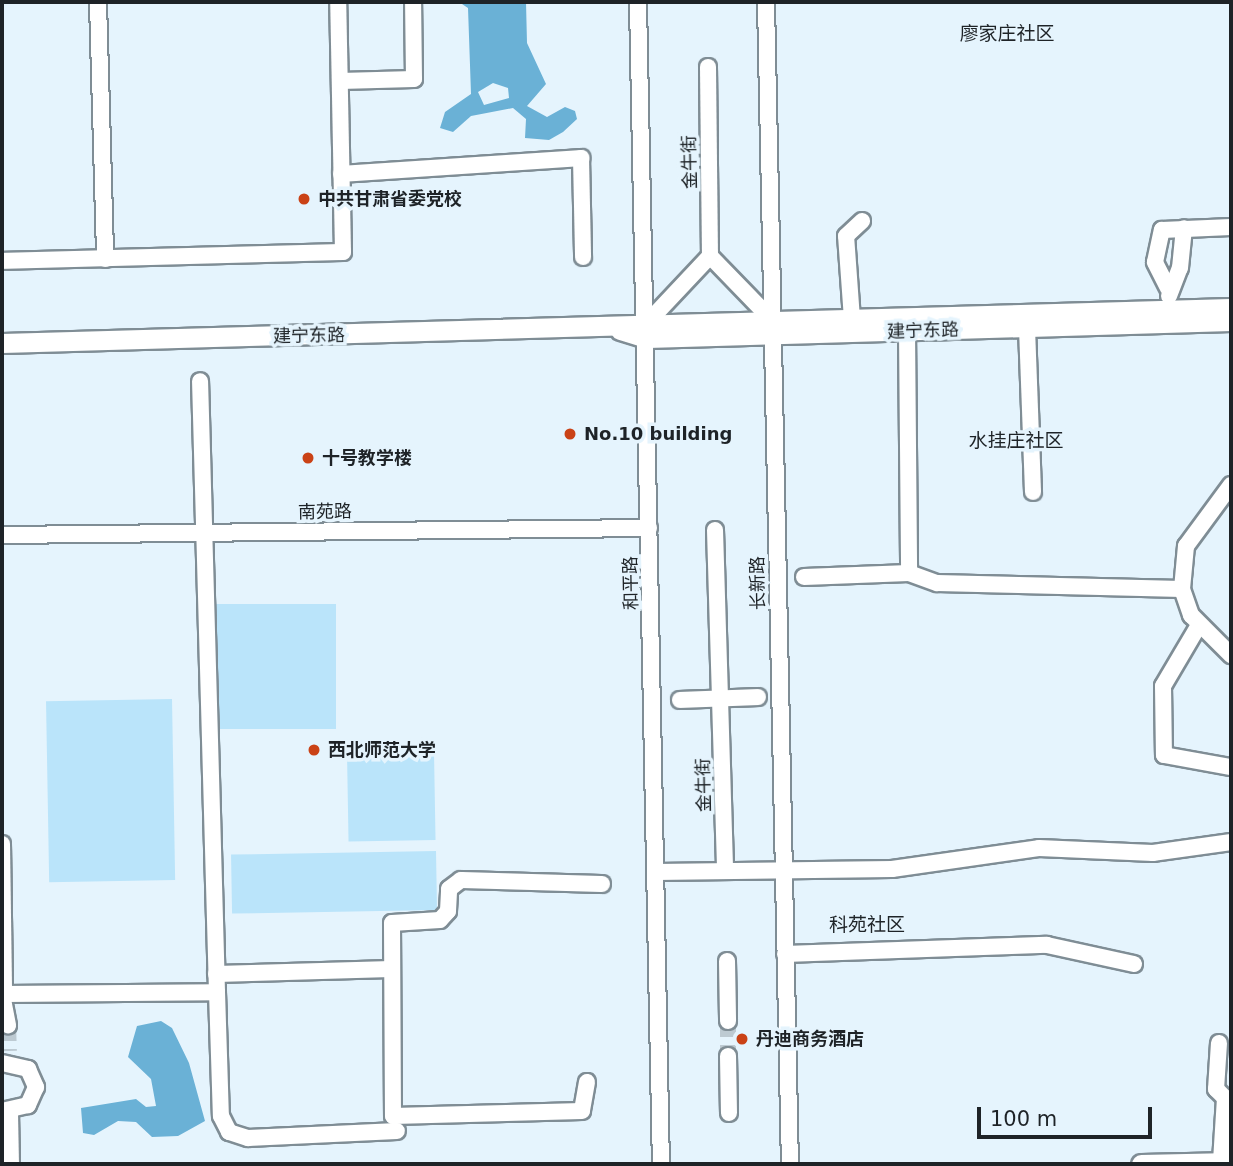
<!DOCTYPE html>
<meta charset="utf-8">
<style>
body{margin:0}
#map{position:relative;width:1233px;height:1166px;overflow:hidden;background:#e5f4fd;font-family:"DejaVu Sans","Noto Sans SC",sans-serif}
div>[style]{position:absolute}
.green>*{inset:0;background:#bae4fa;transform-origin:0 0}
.water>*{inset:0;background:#6ab1d6}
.minor-tunnel>*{height:16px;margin-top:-8px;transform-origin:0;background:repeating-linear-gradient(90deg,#bdcad2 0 16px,transparent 0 24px)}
.roads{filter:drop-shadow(2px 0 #7f8d95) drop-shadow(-2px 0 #7f8d95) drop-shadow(0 2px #7f8d95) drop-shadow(0 -2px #7f8d95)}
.minor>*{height:16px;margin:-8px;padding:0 8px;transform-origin:8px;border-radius:8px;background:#fff}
.major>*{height:19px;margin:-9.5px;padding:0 9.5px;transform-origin:9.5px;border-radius:9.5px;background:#fff}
.dots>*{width:19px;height:19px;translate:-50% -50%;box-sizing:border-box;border:4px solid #e5f4fd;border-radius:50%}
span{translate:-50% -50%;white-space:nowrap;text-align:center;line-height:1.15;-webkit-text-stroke:7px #e5f4fd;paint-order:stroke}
.street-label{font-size:18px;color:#1e2327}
.poi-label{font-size:18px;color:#1e2327;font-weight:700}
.left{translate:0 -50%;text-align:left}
.neighbourhood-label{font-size:19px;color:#1e2327}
.frame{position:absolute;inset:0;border:4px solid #1e2327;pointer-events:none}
.scale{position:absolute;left:977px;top:1107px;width:175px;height:32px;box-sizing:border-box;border:4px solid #1e2327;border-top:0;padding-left:9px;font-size:21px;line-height:24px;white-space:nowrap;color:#1e2327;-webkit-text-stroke:5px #e5f4fd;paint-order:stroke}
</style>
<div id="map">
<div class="green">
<div style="left:336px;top:604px;width:125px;height:122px;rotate:90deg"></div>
<div style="left:172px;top:699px;width:181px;height:126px;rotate:89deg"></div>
<div style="left:434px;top:752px;width:88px;height:87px;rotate:89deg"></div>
<div style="left:436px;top:851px;width:59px;height:205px;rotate:89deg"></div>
</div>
<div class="water">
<div style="clip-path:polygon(evenodd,459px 2px,526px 2px,527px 43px,546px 84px,527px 106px,547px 117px,565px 107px,575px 111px,577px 119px,563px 132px,549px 140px,525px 138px,526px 119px,513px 108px,471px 116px,453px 132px,440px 128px,445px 112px,471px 94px,468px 8px,459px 2px,493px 83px,508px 88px,509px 98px,484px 105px,478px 92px,493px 83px)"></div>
<div style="clip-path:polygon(161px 1021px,172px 1028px,189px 1063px,205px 1121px,178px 1136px,152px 1137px,136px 1122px,118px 1121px,94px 1135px,83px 1133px,81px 1108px,136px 1099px,146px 1107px,156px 1106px,151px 1079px,128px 1057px,137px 1026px)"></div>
</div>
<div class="minor-tunnel">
<div style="left:728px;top:1021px;width:35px;rotate:90deg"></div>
<div style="left:8px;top:1025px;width:26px;rotate:88deg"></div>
</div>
<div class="roads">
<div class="minor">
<div style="left:98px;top:2px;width:257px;rotate:88.4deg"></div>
<div style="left:638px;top:2px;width:1162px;rotate:88.87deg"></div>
<div style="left:766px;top:2px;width:1162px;rotate:88.82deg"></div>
<div style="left:708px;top:67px;width:189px;rotate:89.4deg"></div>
<div style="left:710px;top:256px;width:91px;rotate:45.9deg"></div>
<div style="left:340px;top:81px;width:74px;rotate:-1.5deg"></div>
<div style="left:414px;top:79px;width:77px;rotate:-90.7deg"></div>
<div style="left:341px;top:174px;width:241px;rotate:-3.8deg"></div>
<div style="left:581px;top:158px;width:99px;rotate:88.8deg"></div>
<div style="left:2px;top:261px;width:341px;rotate:-1.5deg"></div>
<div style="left:343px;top:252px;width:250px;rotate:-91.1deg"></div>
<div style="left:1168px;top:288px;width:29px;rotate:-117deg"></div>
<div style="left:1155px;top:262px;width:33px;rotate:-78deg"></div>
<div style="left:1162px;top:230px;width:69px;rotate:-2.5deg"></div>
<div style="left:1169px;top:296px;width:30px;rotate:-69deg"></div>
<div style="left:1180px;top:268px;width:40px;rotate:-84.3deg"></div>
<div style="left:852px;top:319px;width:83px;rotate:-94.1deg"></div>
<div style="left:846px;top:236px;width:22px;rotate:-43deg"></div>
<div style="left:647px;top:323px;width:92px;rotate:-46.8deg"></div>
<div style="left:1027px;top:328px;width:164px;rotate:87.9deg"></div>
<div style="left:907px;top:331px;width:242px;rotate:89.5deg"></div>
<div style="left:909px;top:573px;width:30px;rotate:20deg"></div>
<div style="left:937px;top:583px;width:245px;rotate:1.4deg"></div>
<div style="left:1231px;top:485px;width:76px;rotate:126.4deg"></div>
<div style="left:1186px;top:546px;width:43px;rotate:95.3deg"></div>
<div style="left:1182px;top:589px;width:28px;rotate:71deg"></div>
<div style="left:1191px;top:615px;width:57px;rotate:45deg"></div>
<div style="left:715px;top:530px;width:341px;rotate:88.3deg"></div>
<div style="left:2px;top:535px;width:647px;rotate:-0.62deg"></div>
<div style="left:804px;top:577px;width:105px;rotate:-2.2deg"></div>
<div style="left:1199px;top:625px;width:71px;rotate:120.5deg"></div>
<div style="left:1163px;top:686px;width:69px;rotate:89.2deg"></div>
<div style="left:1164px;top:755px;width:68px;rotate:10.2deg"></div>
<div style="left:680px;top:700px;width:78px;rotate:-2.2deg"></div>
<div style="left:2px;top:844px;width:150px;rotate:89.2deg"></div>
<div style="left:4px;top:994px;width:213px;rotate:-0.5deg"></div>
<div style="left:217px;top:992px;width:611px;rotate:-91.59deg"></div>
<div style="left:656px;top:872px;width:236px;rotate:-0.7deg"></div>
<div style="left:892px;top:869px;width:148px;rotate:-8.1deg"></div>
<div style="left:1039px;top:848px;width:114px;rotate:2.5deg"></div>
<div style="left:1153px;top:853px;width:79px;rotate:-8deg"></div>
<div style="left:785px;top:954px;width:262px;rotate:-2deg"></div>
<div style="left:1047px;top:945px;width:89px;rotate:12.3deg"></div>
<div style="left:727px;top:961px;width:60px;rotate:89deg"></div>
<div style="left:216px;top:974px;width:176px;rotate:-1.6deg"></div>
<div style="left:217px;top:992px;width:124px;rotate:88.2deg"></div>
<div style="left:221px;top:1116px;width:18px;rotate:63deg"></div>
<div style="left:229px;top:1132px;width:20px;rotate:18deg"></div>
<div style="left:248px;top:1138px;width:149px;rotate:-2.7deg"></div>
<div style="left:2px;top:994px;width:32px;rotate:79deg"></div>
<div style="left:1219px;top:1043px;width:46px;rotate:93.7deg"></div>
<div style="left:1216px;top:1089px;width:13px;rotate:45deg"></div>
<div style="left:1225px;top:1098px;width:64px;rotate:93.6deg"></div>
<div style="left:728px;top:1056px;width:57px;rotate:89deg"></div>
<div style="left:2px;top:1063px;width:27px;rotate:13deg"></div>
<div style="left:28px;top:1069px;width:20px;rotate:66deg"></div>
<div style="left:36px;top:1087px;width:20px;rotate:114deg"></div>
<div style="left:28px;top:1105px;width:27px;rotate:167deg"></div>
<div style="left:587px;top:1082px;width:29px;rotate:100deg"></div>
<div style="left:582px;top:1111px;width:189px;rotate:178.5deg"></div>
<div style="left:393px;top:1116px;width:193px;rotate:-90.3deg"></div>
<div style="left:392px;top:923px;width:48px;rotate:-3.6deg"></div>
<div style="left:440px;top:920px;width:12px;rotate:-48deg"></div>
<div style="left:448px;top:911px;width:22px;rotate:-87deg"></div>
<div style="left:449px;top:889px;width:15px;rotate:-37deg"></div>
<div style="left:461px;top:880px;width:141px;rotate:1.6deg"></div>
<div style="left:10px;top:1113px;width:51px;rotate:88.9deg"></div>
</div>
<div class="major">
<div style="left:620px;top:330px;width:28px;rotate:17deg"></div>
<div style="left:647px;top:338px;width:584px;rotate:-1.67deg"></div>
<div style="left:2px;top:343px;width:1229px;rotate:-1.63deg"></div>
<div style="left:1141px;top:1164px;width:90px;rotate:-1.3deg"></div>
</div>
</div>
<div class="dots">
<div style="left:304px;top:199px;background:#ca4216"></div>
<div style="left:570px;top:434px;background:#ca4216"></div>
<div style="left:308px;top:458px;background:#ca4216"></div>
<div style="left:314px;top:750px;background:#ca4216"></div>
<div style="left:742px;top:1039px;background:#ca4216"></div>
</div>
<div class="street-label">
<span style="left:690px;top:162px;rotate:-91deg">金牛街</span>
<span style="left:923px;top:331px;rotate:-2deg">建宁东路</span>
<span style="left:309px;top:336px;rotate:-1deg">建宁东路</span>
<span style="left:325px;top:512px;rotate:-1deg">南苑路</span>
<span style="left:631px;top:583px;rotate:-91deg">和平路</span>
<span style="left:758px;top:583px;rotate:-91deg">长新路</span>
<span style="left:704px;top:785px;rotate:-91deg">金牛街</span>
</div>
<div class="poi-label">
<span class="left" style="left:318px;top:199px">中共甘肃省委党校</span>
<span class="left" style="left:584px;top:434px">No.10 building</span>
<span class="left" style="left:322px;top:458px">十号教学楼</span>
<span class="left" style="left:328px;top:750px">西北师范大学</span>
<span class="left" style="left:756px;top:1039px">丹迪商务酒店</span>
</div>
<div class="neighbourhood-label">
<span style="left:1007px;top:34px">廖家庄社区</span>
<span style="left:1016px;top:441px">水挂庄社区</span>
<span style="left:867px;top:925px">科苑社区</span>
</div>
<div class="frame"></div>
<div class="scale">100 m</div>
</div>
